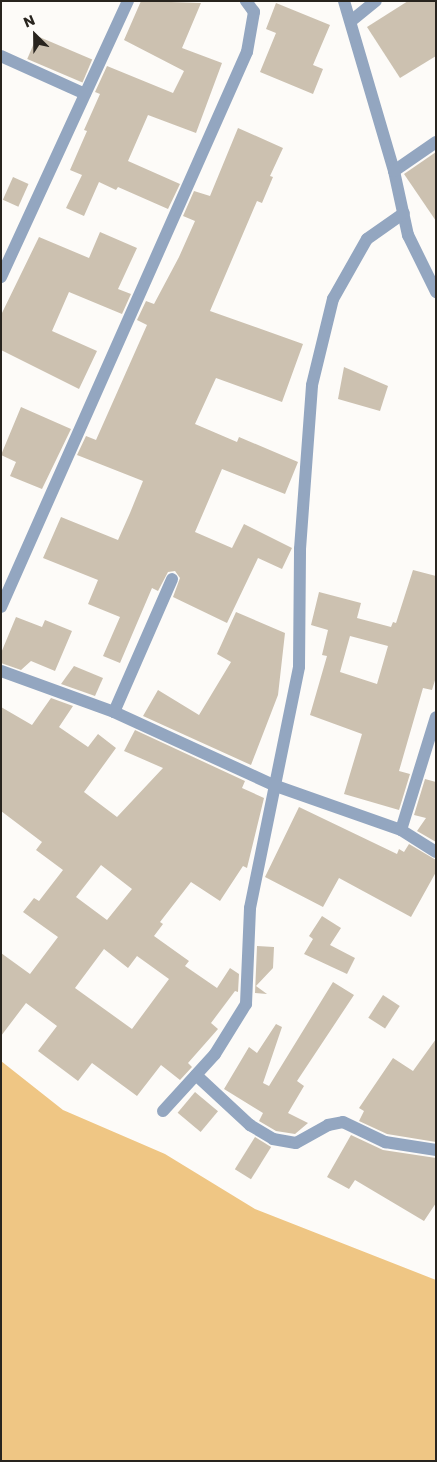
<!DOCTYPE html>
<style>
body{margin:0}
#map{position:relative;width:437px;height:1462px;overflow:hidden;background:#fdfbf8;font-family:Poppins,sans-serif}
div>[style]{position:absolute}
.water>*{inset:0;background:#efc684}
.building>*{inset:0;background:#ccc1b0;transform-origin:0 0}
.minor>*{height:12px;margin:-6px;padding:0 6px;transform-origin:6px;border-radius:6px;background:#93a6c0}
span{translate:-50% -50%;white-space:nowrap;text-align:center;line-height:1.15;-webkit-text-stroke:4px #fdfbf8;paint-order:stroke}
.frame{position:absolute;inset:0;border:2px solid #28241e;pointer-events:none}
.north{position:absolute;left:10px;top:10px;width:50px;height:50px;-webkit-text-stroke:4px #fdfbf8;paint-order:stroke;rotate:337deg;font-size:14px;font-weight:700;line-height:20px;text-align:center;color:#28241e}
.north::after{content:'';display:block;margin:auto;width:18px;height:22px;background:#28241e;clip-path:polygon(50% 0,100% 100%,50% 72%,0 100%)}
</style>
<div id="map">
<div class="water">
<div style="clip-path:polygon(1px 1061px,63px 1110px,165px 1154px,255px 1209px,436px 1280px,436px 1461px,1px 1461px)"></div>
</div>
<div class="building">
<div style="clip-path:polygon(141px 1px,201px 3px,182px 48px,222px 63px,196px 133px,148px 115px,128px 161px,180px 184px,168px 209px,118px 187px,116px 190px,99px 182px,84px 216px,66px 208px,82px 175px,70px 170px,87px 131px,84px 130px,100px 94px,95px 92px,107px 66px,173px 93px,184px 71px,124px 40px)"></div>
<div style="clip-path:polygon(408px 1px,436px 1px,436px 56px,400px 78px,367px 27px)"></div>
<div style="clip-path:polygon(276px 3px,330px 25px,313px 65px,323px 69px,313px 94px,260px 72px,276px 33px,266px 29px)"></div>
<div style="left:37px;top:36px;width:60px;height:25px;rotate:23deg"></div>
<div style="clip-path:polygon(238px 128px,283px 148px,270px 176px,273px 177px,262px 203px,257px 201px,210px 311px,303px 344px,282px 402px,216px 378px,195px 424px,237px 442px,239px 437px,298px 462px,285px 494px,222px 469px,195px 532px,232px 548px,244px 524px,292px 548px,282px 569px,258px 558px,227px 623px,173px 597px,180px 578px,175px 571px,168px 572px,158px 591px,152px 588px,120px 663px,103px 656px,120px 617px,88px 604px,98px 580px,43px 558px,61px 517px,118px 540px,130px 513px,143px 481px,77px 455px,86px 436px,96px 440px,147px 325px,137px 320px,146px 301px,154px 304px,179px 257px,195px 221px,183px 216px,194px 191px,210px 196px)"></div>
<div style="clip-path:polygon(436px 152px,436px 221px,404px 174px)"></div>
<div style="left:13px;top:177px;width:17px;height:25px;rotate:24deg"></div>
<div style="clip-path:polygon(100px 232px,137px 248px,118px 289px,131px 294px,122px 314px,69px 292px,52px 331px,97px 351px,79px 389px,1px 350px,1px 315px,39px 237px,89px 258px)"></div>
<div style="clip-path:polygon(344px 367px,388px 386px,380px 411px,338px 399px)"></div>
<div style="clip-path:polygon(21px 407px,71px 429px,42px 489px,10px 476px,16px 462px,1px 455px)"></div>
<div style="clip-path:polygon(evenodd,413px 570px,436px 576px,436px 677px,432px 690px,423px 688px,399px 771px,410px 774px,399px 810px,344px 794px,362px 734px,310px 715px,327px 656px,322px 655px,328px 630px,311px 625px,319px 592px,361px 603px,357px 618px,391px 627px,393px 622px,396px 623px,413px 570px,350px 636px,388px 646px,377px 684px,340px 672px,350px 636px)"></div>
<div style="clip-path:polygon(236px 612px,285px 633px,278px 695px,251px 765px,143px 716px,158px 690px,199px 715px,231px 662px,217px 654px)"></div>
<div style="clip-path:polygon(16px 617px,42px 627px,45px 620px,72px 631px,55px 671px,31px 661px,21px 670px,1px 663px,1px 653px)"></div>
<div style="clip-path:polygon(74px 666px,103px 678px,95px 696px,61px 684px)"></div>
<div style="clip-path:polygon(evenodd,51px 698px,73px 706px,59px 727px,88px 747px,98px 734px,116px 748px,84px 792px,117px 817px,163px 768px,124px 751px,135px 730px,245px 781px,242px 788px,264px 798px,247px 868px,243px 866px,220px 901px,191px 882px,160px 922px,163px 924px,154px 936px,189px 961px,185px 966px,217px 988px,230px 968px,239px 974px,238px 992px,235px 991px,211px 1023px,218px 1029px,188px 1063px,192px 1067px,180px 1080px,161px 1065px,137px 1096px,92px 1063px,78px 1081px,38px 1051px,57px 1026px,26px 1003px,1px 1036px,1px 953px,30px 974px,58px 937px,23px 912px,34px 898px,39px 901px,63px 870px,36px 850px,42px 842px,1px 811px,1px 707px,32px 725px,51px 698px,101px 865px,132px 889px,107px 920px,76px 897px,101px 865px,51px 698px,104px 949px,128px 968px,137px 956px,169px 979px,132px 1029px,75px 988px,104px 949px)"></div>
<div style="clip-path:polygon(425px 779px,436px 782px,436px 842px,417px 831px,426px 818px,414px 815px)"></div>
<div style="clip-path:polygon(299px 807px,397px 854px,399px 849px,404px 852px,409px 844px,436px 860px,436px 872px,411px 917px,339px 878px,323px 907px,265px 877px)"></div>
<div style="clip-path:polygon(322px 916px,341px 928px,330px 945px,355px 958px,347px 974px,304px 954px,313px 939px,309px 936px)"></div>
<div style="clip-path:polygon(257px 946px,274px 947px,273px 968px,256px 986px,267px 994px,255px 993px)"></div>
<div style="clip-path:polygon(333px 982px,354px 995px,297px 1081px,304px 1086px,288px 1113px,308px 1123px,295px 1134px,276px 1131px,259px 1121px,263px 1113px,224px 1089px,249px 1047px,257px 1053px,276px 1024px,282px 1027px,263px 1083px,269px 1086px)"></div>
<div style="left:383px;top:995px;width:20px;height:27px;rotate:33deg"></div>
<div style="clip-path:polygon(436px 1039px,436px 1142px,387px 1134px,359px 1121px,364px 1111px,359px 1108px,393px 1058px,413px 1071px)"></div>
<div style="left:195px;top:1092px;width:30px;height:27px;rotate:40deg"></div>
<div style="clip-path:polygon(351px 1135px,383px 1150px,436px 1158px,436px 1203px,424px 1221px,355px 1180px,349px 1189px,327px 1177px)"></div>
<div style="left:255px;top:1137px;width:19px;height:38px;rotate:32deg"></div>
</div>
<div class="minor">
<div style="left:344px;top:1px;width:177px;rotate:73.6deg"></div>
<div style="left:394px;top:171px;width:66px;rotate:77.7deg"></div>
<div style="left:408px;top:235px;width:64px;rotate:63.8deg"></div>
<div style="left:351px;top:21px;width:32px;rotate:-39deg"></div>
<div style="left:1px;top:56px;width:92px;rotate:24.3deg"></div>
<div style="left:394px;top:171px;width:51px;rotate:-34.6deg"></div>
<div style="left:1px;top:277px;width:304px;rotate:-65.3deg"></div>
<div style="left:1px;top:607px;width:607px;rotate:-66.1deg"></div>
<div style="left:247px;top:52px;width:41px;rotate:-80.1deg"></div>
<div style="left:254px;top:12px;width:14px;rotate:-126deg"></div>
<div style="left:1px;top:671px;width:120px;rotate:19.9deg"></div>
<div style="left:114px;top:712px;width:178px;rotate:24.6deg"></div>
<div style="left:276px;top:786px;width:133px;rotate:19.4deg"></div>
<div style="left:401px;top:830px;width:41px;rotate:32.2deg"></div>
<div style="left:114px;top:712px;width:145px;rotate:-66.4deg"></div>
<div style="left:401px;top:830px;width:118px;rotate:-72.8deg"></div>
<div style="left:196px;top:1075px;width:74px;rotate:42.8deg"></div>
<div style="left:250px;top:1125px;width:27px;rotate:31deg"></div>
<div style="left:273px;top:1139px;width:23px;rotate:10deg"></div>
<div style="left:296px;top:1143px;width:37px;rotate:-29deg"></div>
<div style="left:328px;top:1125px;width:15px;rotate:-11deg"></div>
<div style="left:343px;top:1122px;width:47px;rotate:25.5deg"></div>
<div style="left:385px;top:1142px;width:52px;rotate:8.9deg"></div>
<div style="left:163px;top:1111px;width:77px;rotate:-47.6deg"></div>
<div style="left:215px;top:1054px;width:59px;rotate:-58.2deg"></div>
<div style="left:246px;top:1004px;width:96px;rotate:-87.6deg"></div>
<div style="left:250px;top:908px;width:246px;rotate:-78.5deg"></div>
<div style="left:299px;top:667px;width:118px;rotate:-89.5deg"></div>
<div style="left:300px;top:549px;width:164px;rotate:-85.8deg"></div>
<div style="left:312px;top:385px;width:89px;rotate:-76.3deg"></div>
<div style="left:333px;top:299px;width:69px;rotate:-60.5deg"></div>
<div style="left:367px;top:239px;width:45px;rotate:-35.1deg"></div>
</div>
<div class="frame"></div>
<div class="north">N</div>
</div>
